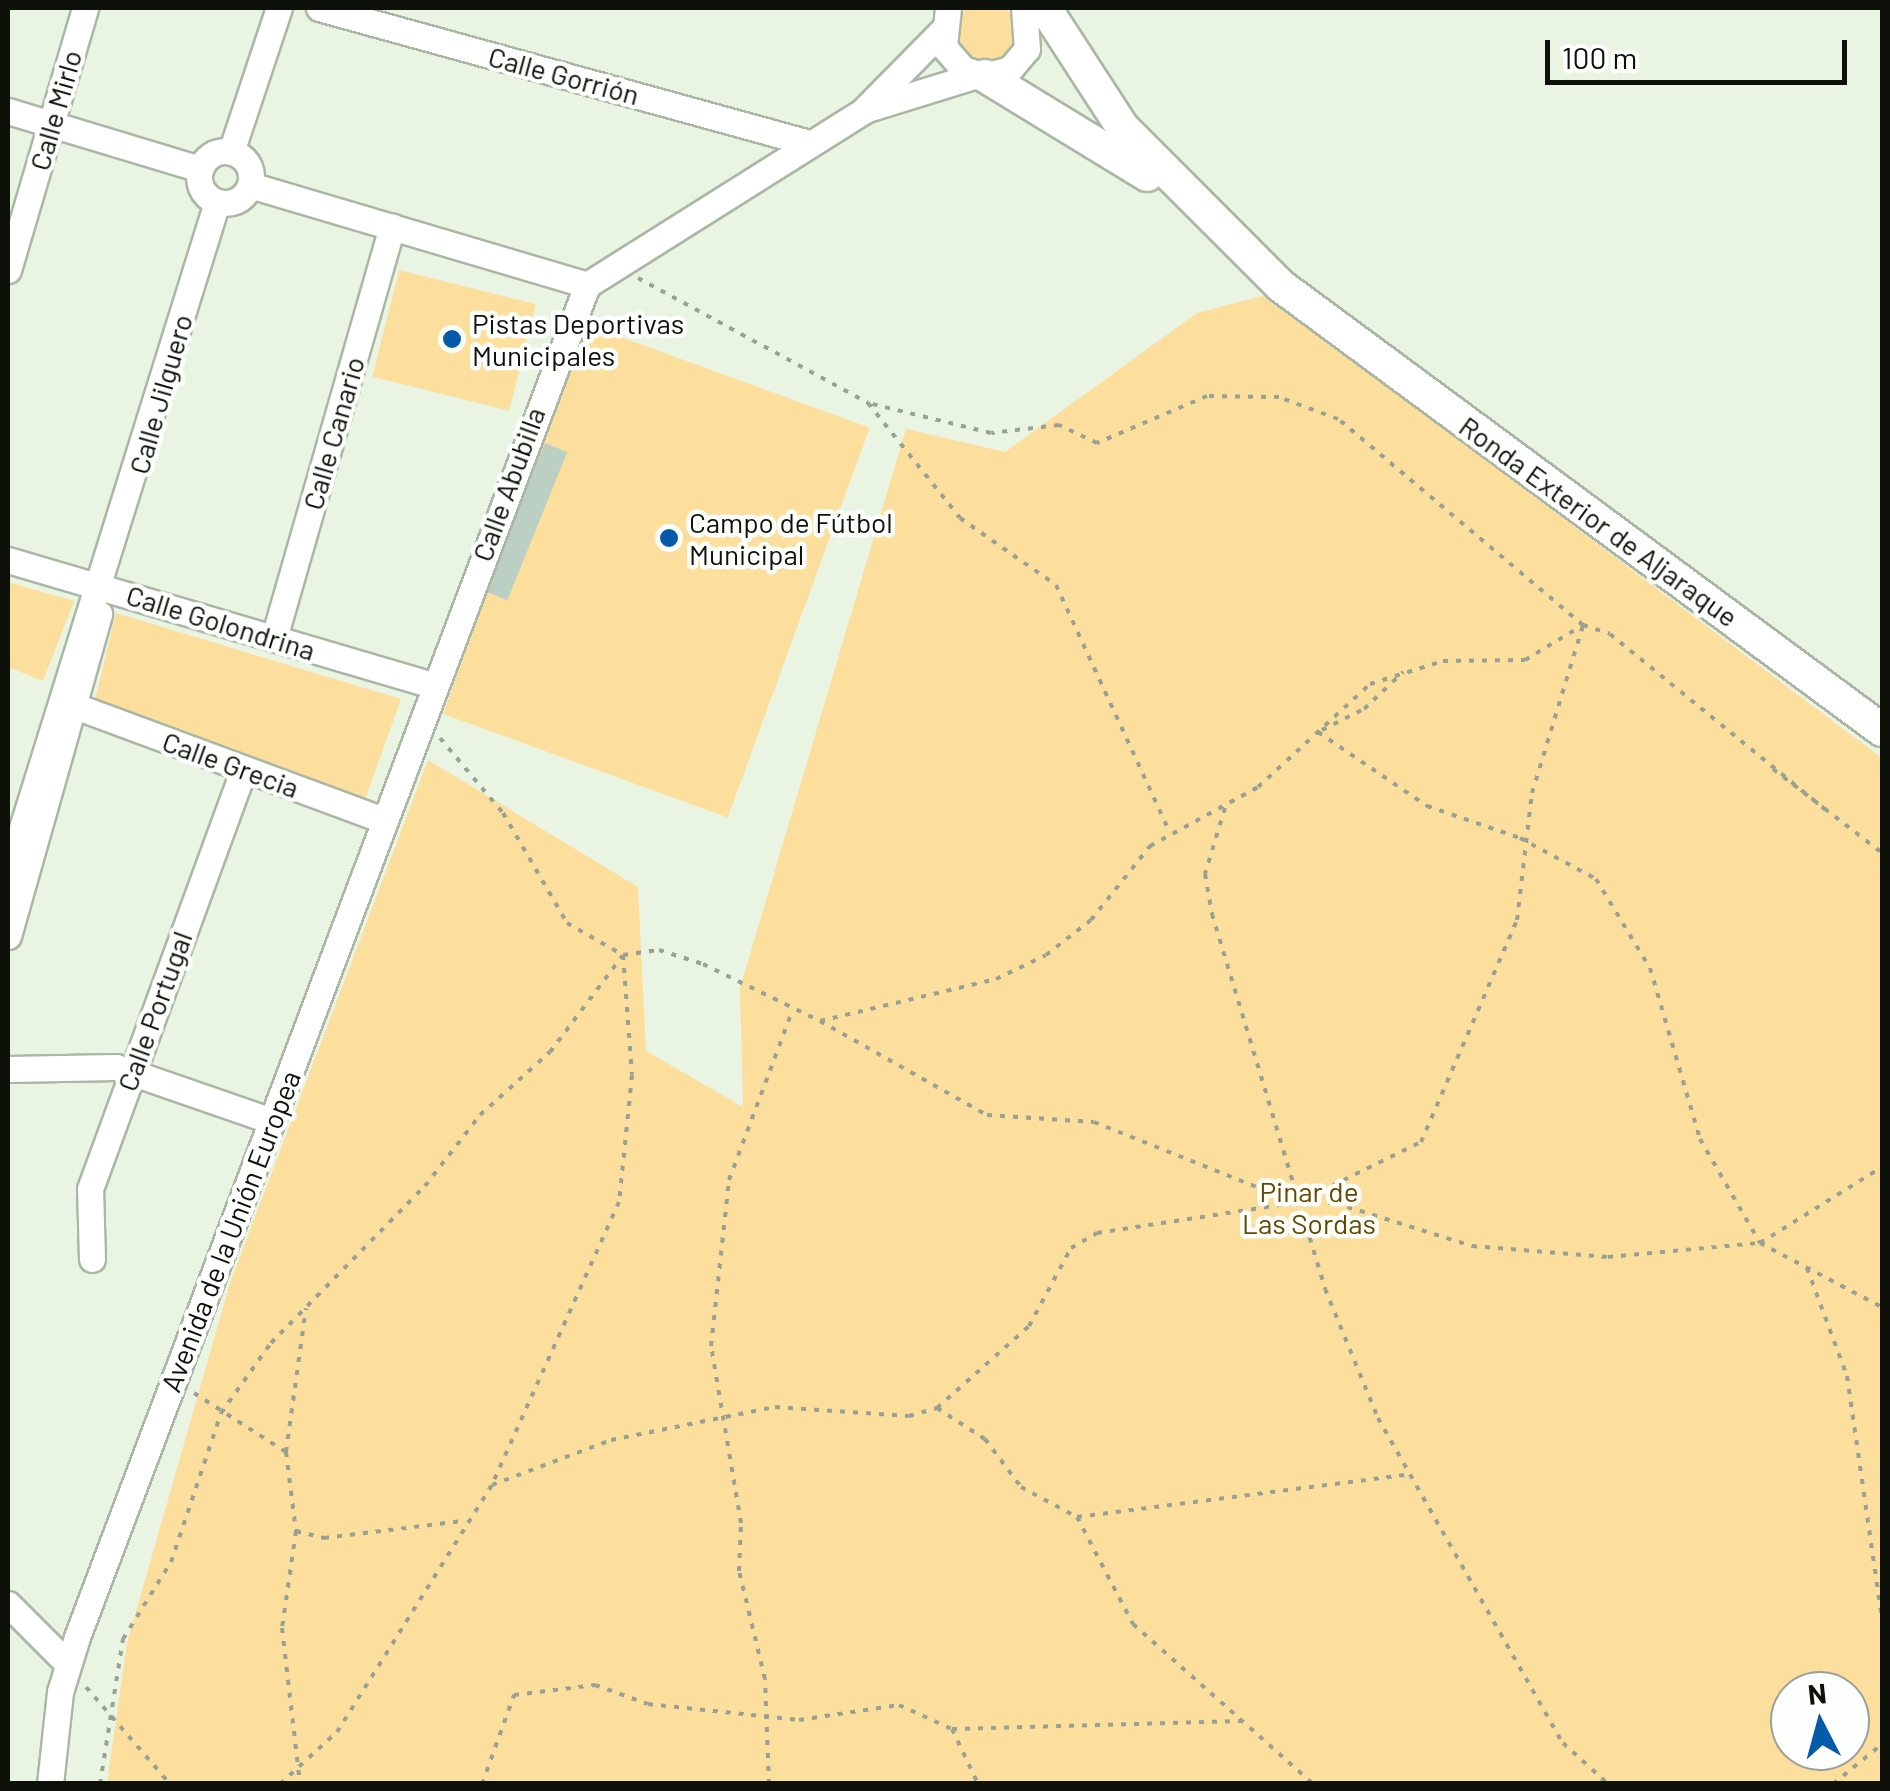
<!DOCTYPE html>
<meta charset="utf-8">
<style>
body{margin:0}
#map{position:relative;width:1890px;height:1791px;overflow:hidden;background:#e9f5e2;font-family:Barlow,sans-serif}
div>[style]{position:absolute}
.green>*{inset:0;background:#fcde9d;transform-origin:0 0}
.round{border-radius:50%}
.building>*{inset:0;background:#bbcfc2;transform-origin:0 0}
.path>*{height:4px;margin-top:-2px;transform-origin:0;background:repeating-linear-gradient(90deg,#98a193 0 5px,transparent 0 13px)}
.roads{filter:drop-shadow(2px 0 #abb7a5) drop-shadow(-2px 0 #abb7a5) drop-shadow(0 2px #abb7a5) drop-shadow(0 -2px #abb7a5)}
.minor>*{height:25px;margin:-12.5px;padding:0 12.5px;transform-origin:12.5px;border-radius:12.5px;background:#fff}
.minor>.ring{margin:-12.5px;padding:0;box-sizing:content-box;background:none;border:25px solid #fff;border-radius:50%}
.major>*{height:32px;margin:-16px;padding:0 16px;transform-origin:16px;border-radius:16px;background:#fff}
.dots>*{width:28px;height:28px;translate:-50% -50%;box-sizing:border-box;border:5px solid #fcfffb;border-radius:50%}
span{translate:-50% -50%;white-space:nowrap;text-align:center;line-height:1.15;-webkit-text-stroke:9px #fcfffb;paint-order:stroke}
.street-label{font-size:28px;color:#0d110a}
.poi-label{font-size:28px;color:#0d110a}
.left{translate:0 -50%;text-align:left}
.park-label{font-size:28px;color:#624900}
.frame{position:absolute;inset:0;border:10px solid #0d110a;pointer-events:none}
.north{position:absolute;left:1770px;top:1671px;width:100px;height:100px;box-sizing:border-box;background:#fcfffb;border:2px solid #9ca09b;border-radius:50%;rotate:354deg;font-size:28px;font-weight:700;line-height:40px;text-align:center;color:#0d110a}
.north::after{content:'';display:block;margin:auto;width:35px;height:45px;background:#055ba9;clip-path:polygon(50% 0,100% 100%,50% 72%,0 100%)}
.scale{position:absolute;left:1545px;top:40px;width:302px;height:45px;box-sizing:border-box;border:5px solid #0d110a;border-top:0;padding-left:12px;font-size:30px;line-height:35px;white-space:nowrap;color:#0d110a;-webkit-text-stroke:8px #fcfffb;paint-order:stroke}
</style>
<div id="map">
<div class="green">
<div class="round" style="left:955px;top:2px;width:62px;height:62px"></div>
<div style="left:399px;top:270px;width:141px;height:110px;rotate:14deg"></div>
<div style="clip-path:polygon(evenodd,1266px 295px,1882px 758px,1882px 1783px,107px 1783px,127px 1643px,230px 1283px,428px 760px,638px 887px,646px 1051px,743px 1107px,740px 988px,906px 429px,1005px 452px,1197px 313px,1266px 295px,1790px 1691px,1850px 1691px,1850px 1751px,1790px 1751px,1790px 1691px)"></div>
<div style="left:585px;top:324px;width:303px;height:415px;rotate:20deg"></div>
<div style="clip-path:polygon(8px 582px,74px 601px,43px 681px,8px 667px)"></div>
<div style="clip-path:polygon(116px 613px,401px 699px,365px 800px,95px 700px)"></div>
</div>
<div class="building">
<div style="left:545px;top:443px;width:24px;height:160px;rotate:22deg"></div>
</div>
<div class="path">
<div style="left:638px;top:278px;width:262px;rotate:28.5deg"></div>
<div style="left:868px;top:403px;width:147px;rotate:51.3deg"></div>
<div style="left:960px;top:518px;width:117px;rotate:34.9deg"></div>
<div style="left:1056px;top:585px;width:268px;rotate:65.3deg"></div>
<div style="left:1322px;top:730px;width:47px;rotate:-26.6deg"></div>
<div style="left:1364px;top:709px;width:54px;rotate:-43.5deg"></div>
<div style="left:1318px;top:732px;width:132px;rotate:34.2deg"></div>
<div style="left:1427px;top:806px;width:98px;rotate:19deg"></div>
<div style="left:1520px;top:838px;width:86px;rotate:28.3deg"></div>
<div style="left:1596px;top:879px;width:104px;rotate:58.8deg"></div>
<div style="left:1650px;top:968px;width:178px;rotate:73.7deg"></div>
<div style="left:1700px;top:1139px;width:120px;rotate:60deg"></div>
<div style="left:1760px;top:1243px;width:138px;rotate:27.7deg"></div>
<div style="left:440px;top:738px;width:98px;rotate:50deg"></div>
<div style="left:503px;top:813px;width:127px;rotate:59.8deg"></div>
<div style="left:567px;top:923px;width:64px;rotate:29.7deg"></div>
<div style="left:623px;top:955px;width:120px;rotate:85.7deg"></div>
<div style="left:632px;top:1075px;width:128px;rotate:95.8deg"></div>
<div style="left:619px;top:1202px;width:310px;rotate:114.2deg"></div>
<div style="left:1773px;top:769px;width:138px;rotate:37.6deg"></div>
<div style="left:1225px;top:808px;width:69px;rotate:106.9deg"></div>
<div style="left:1205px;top:874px;width:41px;rotate:80.1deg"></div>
<div style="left:1212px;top:914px;width:392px;rotate:73.2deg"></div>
<div style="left:1325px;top:1289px;width:139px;rotate:67.7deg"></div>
<div style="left:1378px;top:1418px;width:374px;rotate:60.4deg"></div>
<div style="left:1563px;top:1743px;width:61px;rotate:42.3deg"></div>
<div style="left:820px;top:1021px;width:192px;rotate:29.4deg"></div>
<div style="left:987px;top:1115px;width:107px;rotate:3.7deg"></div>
<div style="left:1094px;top:1122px;width:219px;rotate:21.8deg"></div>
<div style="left:1297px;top:1203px;width:138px;rotate:-26.2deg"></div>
<div style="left:1421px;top:1142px;width:242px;rotate:-66.6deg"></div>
<div style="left:1517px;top:920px;width:128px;rotate:-83.3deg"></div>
<div style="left:1532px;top:793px;width:176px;rotate:-73.1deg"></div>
<div style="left:1583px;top:625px;width:320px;rotate:-139.9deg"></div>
<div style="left:1338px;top:419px;width:63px;rotate:-159.6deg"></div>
<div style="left:1279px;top:397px;width:72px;rotate:-179.2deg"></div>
<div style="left:1207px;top:396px;width:120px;rotate:156.9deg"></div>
<div style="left:1097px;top:443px;width:42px;rotate:-154.7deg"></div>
<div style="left:1059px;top:425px;width:68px;rotate:173.3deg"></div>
<div style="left:991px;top:433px;width:127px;rotate:-166.3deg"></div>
<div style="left:1302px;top:1203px;width:33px"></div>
<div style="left:1335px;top:1203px;width:144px;rotate:17.4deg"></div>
<div style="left:1472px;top:1246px;width:136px;rotate:4.6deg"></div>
<div style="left:1608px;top:1257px;width:153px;rotate:-5.3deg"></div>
<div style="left:1760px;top:1243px;width:144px;rotate:-31.9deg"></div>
<div style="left:1807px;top:1268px;width:115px;rotate:69.7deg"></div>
<div style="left:1847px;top:1376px;width:246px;rotate:81.8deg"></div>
<div style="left:194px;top:1393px;width:109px;rotate:32.7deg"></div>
<div style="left:286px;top:1452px;width:80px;rotate:82.8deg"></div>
<div style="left:296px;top:1531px;width:29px;rotate:14deg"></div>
<div style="left:324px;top:1538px;width:139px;rotate:-7deg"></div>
<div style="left:937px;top:1408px;width:57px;rotate:32.9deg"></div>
<div style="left:985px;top:1439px;width:60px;rotate:53.1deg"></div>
<div style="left:1021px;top:1487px;width:64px;rotate:28.2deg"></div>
<div style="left:1077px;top:1517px;width:121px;rotate:62.4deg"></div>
<div style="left:1133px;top:1624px;width:241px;rotate:41.6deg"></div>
<div style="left:286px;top:1452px;width:145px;rotate:-82.1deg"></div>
<div style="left:1077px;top:1517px;width:338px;rotate:-7.3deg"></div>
<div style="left:296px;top:1531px;width:98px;rotate:98.2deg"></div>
<div style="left:282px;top:1628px;width:157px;rotate:83.4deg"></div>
<div style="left:86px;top:1687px;width:128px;rotate:49.1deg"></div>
<div style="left:952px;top:1729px;width:290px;rotate:-1.6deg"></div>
<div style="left:100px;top:1784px;width:147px;rotate:-81deg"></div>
<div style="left:123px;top:1639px;width:91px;rotate:-58.1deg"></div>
<div style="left:171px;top:1562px;width:157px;rotate:-71.4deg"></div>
<div style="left:221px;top:1413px;width:86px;rotate:-54.5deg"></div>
<div style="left:271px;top:1343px;width:220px;rotate:-45.6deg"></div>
<div style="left:425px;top:1186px;width:90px;rotate:-52.2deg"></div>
<div style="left:480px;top:1115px;width:94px;rotate:-42deg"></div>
<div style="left:550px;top:1052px;width:121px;rotate:-53deg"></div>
<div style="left:623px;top:955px;width:36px;rotate:-8deg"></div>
<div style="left:659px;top:950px;width:46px;rotate:17.7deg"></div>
<div style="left:703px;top:964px;width:130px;rotate:26deg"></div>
<div style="left:820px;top:1021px;width:181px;rotate:-13.4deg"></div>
<div style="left:996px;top:979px;width:55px;rotate:-25.6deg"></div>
<div style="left:1046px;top:955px;width:57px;rotate:-37.9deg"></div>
<div style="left:1091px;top:920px;width:95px;rotate:-51.4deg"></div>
<div style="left:1150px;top:846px;width:123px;rotate:-28.6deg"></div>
<div style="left:1258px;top:787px;width:152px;rotate:-42.6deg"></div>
<div style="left:1370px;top:684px;width:77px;rotate:-17.5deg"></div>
<div style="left:1443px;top:661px;width:82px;rotate:-0.7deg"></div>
<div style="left:1525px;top:660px;width:68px;rotate:-31.1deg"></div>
<div style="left:1583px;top:625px;width:28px;rotate:18deg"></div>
<div style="left:1610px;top:634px;width:285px;rotate:39.2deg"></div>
<div style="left:280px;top:1784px;width:77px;rotate:-42.4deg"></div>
<div style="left:337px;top:1732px;width:292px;rotate:-57.9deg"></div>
<div style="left:492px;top:1485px;width:127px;rotate:-20.7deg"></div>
<div style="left:611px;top:1440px;width:167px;rotate:-11.4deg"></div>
<div style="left:775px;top:1407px;width:134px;rotate:3.8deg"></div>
<div style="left:909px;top:1416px;width:29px;rotate:-16deg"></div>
<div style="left:937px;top:1408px;width:123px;rotate:-41.7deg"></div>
<div style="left:1029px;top:1326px;width:89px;rotate:-61.7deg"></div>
<div style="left:1071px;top:1248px;width:30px;rotate:-30deg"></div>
<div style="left:1097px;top:1233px;width:197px;rotate:-8.7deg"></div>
<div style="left:482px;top:1784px;width:95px;rotate:-70.2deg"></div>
<div style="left:514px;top:1695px;width:82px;rotate:-7deg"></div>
<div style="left:595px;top:1685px;width:56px;rotate:19.7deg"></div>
<div style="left:648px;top:1704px;width:152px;rotate:6deg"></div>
<div style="left:799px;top:1720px;width:101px;rotate:-8.5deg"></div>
<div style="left:899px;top:1705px;width:58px;rotate:24.4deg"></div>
<div style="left:952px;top:1729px;width:61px;rotate:64.7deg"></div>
<div style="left:769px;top:1784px;width:105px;rotate:-92.2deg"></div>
<div style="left:765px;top:1679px;width:111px;rotate:-103.5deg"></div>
<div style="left:739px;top:1571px;width:48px;rotate:-87.6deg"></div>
<div style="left:741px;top:1523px;width:180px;rotate:-99.6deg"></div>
<div style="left:711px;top:1346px;width:167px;rotate:-83.8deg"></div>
<div style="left:729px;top:1180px;width:177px;rotate:-69.5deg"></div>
<div style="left:1833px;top:1784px;width:63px;rotate:-39.2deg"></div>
</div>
<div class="roads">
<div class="minor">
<div style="left:319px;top:8px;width:508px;rotate:15.4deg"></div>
<div style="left:948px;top:8px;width:39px;rotate:96deg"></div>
<div style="left:944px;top:47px;width:29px;rotate:49deg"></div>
<div style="left:963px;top:69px;width:23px;rotate:18deg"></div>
<div style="left:985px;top:76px;width:26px;rotate:-16deg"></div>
<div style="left:1010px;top:69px;width:26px;rotate:-50deg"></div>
<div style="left:1027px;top:49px;width:41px;rotate:-94.2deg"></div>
<div style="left:867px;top:109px;width:115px;rotate:-17.2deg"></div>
<div style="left:8px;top:111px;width:201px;rotate:16.8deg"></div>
<div class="ring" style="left:199px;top:151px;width:27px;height:27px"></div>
<div style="left:231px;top:152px;width:152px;rotate:-71.6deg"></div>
<div style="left:250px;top:185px;width:352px;rotate:16.5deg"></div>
<div style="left:587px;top:285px;width:326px;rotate:-32.2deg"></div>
<div style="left:863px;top:111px;width:111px;rotate:-45.4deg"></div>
<div style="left:8px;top:270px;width:273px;rotate:-73.6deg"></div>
<div style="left:8px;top:560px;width:444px;rotate:16.4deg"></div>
<div style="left:274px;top:638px;width:428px;rotate:-74deg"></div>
<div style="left:78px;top:707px;width:326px;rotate:20.3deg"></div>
<div style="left:8px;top:873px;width:703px;rotate:-72.7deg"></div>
<div style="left:8px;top:936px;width:335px;rotate:-74.2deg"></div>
<div style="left:8px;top:1069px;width:108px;rotate:-1.1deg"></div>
<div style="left:116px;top:1067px;width:165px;rotate:19.1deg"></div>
<div style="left:92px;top:1259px;width:70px;rotate:-91.6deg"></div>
<div style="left:90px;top:1189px;width:447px;rotate:-69.9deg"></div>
<div style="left:8px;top:1604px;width:85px;rotate:45deg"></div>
<div style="left:50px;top:1784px;width:93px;rotate:-83.8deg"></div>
<div style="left:60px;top:1692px;width:58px;rotate:-72.8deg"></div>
<div style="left:77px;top:1637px;width:1445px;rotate:-69.33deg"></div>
</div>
<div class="major">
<div style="left:1045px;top:8px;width:143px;rotate:57deg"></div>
<div style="left:1123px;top:128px;width:223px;rotate:45deg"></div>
<div style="left:1281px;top:286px;width:747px;rotate:36.46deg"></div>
<div style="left:985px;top:76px;width:190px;rotate:31.4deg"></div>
</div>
</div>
<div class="dots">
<div style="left:452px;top:339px;background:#055ba9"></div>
<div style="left:669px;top:538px;background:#055ba9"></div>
</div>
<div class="street-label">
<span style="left:564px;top:75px;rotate:15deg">Calle Gorrión</span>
<span style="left:55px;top:110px;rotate:-74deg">Calle Mirlo</span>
<span style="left:160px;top:394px;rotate:-74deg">Calle Jilguero</span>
<span style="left:333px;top:433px;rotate:-74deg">Calle Canario</span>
<span style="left:508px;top:484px;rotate:-70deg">Calle Abubilla</span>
<span style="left:1599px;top:521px;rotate:36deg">Ronda Exterior de Aljaraque</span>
<span style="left:221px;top:622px;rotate:17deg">Calle Golondrina</span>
<span style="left:231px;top:764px;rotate:20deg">Calle Grecia</span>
<span style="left:154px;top:1011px;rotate:-70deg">Calle Portugal</span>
<span style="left:230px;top:1231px;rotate:-69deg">Avenida de la Unión Europea</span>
</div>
<div class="poi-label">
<span class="left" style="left:472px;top:339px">Pistas Deportivas<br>Municipales</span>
<span class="left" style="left:689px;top:538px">Campo de Fútbol<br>Municipal</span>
</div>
<div class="park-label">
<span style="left:1309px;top:1207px">Pinar de<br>Las Sordas</span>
</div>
<div class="frame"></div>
<div class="north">N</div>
<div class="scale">100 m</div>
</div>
